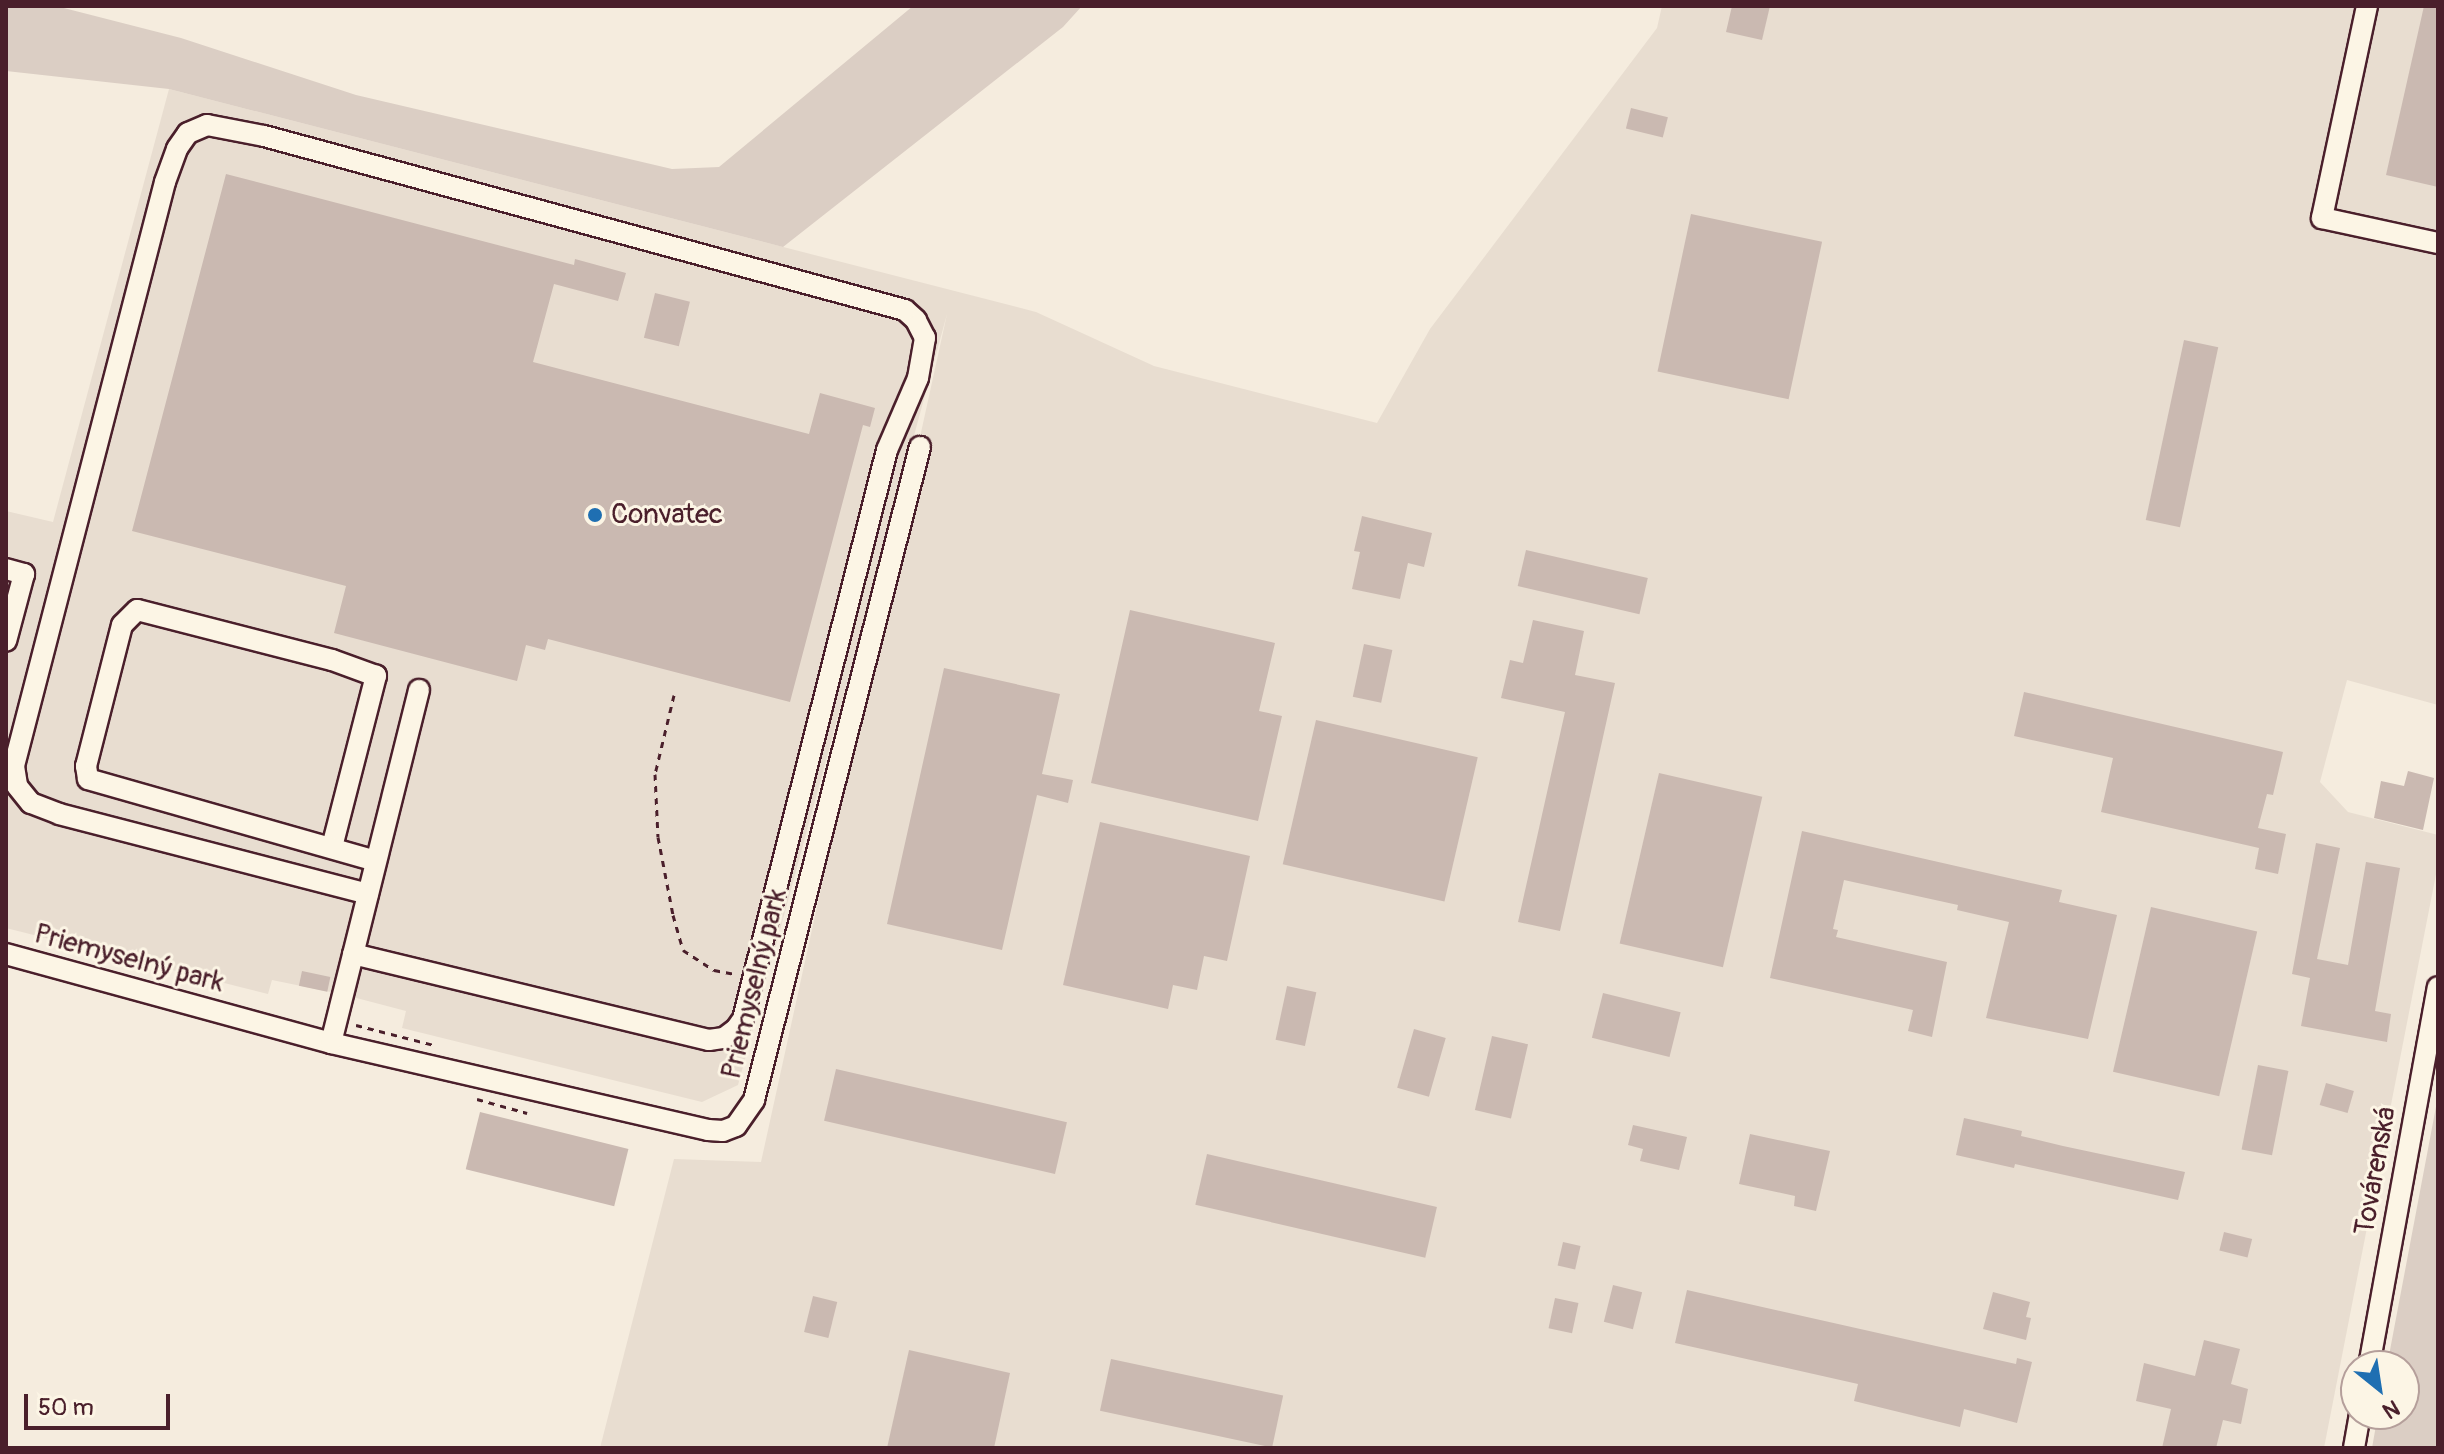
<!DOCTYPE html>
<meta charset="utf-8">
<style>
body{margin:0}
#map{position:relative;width:2444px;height:1454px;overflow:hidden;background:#f5ecde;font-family:Pangolin,sans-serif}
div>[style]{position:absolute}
.built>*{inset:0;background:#e8ddd0}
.green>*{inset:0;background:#dbcec4}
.building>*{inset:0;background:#cab9b1;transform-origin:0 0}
.path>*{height:3px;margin-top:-1.5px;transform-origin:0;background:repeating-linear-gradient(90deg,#4a1f2b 0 6px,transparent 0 12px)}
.roads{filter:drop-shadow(2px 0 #4a1f2b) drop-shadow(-2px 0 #4a1f2b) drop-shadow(0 2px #4a1f2b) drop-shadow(0 -2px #4a1f2b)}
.minor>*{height:20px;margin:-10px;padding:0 10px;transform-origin:10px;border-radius:10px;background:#fcf5e5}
.dots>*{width:22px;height:22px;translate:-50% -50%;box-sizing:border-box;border:4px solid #fcf5e5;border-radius:50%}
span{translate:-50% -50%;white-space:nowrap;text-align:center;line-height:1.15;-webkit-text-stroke:6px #fcf5e5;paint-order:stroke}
.poi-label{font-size:28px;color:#4a1f2b}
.left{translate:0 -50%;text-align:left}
.street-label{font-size:28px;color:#4a1f2b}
.frame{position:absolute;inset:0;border:8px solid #4a1f2b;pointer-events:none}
.north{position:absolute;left:2340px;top:1350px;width:80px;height:80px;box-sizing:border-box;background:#fcf5e5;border:2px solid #b59f9b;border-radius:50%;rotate:150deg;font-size:22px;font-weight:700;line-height:32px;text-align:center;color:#4a1f2b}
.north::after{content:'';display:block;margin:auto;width:28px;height:36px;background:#1f6fb2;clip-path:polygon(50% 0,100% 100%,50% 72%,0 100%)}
.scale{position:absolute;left:24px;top:1394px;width:146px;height:36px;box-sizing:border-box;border:4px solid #4a1f2b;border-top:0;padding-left:10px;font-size:24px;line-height:28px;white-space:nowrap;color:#4a1f2b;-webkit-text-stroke:6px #fcf5e5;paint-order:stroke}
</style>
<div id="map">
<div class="built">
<div style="clip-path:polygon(1662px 6px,2438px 6px,2438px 705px,2347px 680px,2320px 782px,2348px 812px,2438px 835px,2438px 864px,2324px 1448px,600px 1448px,674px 1159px,761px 1162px,947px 314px,738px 1085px,702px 1102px,402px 1028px,406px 1011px,345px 995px,272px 980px,268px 994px,6px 928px,6px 511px,53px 522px,169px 89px,1036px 312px,1154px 366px,1377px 423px,1430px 329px,1657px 28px)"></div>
</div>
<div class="green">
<div style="clip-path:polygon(6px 6px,56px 6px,181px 38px,356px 95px,672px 169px,719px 167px,913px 6px,1082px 6px,1063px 27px,783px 247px,169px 89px,6px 71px)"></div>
<div style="clip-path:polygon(2438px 1096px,2438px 1448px,2372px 1448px,2378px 1414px,2404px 1414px,2404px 1366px,2387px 1366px)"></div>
</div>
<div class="building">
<div style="clip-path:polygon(1732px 6px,1770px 6px,1762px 40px,1726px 32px)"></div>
<div style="clip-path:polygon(2424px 6px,2438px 6px,2438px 187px,2386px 175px)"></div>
<div style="left:1631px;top:108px;width:38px;height:21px;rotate:14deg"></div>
<div style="clip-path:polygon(226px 174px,574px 265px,575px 259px,626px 273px,618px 301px,554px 284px,533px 362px,809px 434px,820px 393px,875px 408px,870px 427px,863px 425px,790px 702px,548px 639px,545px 650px,526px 645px,517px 681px,334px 633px,346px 586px,132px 531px)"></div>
<div style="left:1691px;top:214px;width:134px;height:161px;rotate:12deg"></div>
<div style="left:655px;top:293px;width:36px;height:46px;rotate:14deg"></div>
<div style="left:2184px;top:340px;width:35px;height:184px;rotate:12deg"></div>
<div style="clip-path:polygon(1362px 516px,1432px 533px,1424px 567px,1408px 563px,1400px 599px,1352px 589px,1360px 552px,1354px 551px)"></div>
<div style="left:1526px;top:550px;width:125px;height:37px;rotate:13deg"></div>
<div style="clip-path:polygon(1130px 610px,1275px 643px,1259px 711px,1282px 716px,1258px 821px,1091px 783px)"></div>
<div style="clip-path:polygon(1533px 620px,1584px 631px,1575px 675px,1615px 683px,1560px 931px,1518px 922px,1565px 712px,1501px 698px,1510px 660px,1523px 663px)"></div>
<div style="left:1364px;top:644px;width:29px;height:54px;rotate:12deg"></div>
<div style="clip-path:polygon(944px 668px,1060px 694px,1042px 774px,1073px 780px,1068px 803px,1037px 795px,1002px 950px,887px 924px)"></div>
<div style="clip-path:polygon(2024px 692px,2283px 752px,2273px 795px,2267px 794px,2258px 828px,2286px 834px,2278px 874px,2255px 869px,2259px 848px,2101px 812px,2113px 758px,2014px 736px)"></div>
<div style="left:1316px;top:720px;width:166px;height:148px;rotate:13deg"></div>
<div style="clip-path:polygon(2408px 771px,2434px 778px,2423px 830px,2374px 818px,2381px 781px,2404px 786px)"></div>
<div style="left:1659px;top:773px;width:106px;height:175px;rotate:13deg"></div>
<div style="clip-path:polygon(1100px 822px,1250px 856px,1227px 961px,1204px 956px,1197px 990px,1173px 985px,1168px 1009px,1063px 985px)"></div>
<div style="clip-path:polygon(1802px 831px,2062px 890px,2059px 902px,2117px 915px,2088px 1039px,1986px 1018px,2009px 922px,1957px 910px,1958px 905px,1844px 880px,1833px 929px,1838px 930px,1836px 937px,1947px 962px,1932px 1037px,1908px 1031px,1913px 1010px,1770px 978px)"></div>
<div style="clip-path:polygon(2316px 843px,2340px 848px,2317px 959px,2348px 965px,2366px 862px,2400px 868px,2375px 1011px,2391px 1014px,2387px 1042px,2301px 1026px,2310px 978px,2292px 974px)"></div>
<div style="left:2151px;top:907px;width:109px;height:169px;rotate:13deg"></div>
<div style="left:302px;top:971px;width:29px;height:15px;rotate:12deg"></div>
<div style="left:1287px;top:986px;width:30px;height:55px;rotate:12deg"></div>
<div style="left:1603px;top:993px;width:80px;height:46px;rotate:14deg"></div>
<div style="left:1414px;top:1029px;width:33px;height:61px;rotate:16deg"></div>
<div style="left:1492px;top:1036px;width:37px;height:76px;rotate:13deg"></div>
<div style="left:2258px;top:1065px;width:31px;height:86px;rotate:11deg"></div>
<div style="left:836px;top:1069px;width:237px;height:53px;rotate:13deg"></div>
<div style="left:2326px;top:1083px;width:29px;height:23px;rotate:16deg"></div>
<div style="left:480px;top:1112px;width:153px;height:59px;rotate:14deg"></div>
<div style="clip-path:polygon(1964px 1118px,2022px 1131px,2021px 1136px,2063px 1146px,2185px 1172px,2178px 1200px,2015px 1164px,2014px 1168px,1956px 1155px)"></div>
<div style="clip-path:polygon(1633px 1125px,1687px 1137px,1679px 1170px,1640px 1161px,1643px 1149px,1628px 1145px)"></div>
<div style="clip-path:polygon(1750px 1134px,1830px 1151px,1816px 1211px,1794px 1206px,1795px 1196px,1739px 1184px)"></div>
<div style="left:1207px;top:1154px;width:236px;height:52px;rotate:13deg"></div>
<div style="left:2224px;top:1232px;width:29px;height:19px;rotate:14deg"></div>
<div style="left:1563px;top:1242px;width:18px;height:24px;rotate:13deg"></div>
<div style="left:1613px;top:1285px;width:30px;height:38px;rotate:14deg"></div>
<div style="clip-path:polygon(1687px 1290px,2016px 1364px,2017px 1358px,2032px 1362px,2017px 1423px,1964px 1409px,1960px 1427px,1854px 1401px,1858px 1384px,1675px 1343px)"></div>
<div style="clip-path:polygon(1993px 1292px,2030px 1302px,2026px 1317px,2031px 1318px,2026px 1340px,1983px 1329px)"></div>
<div style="left:813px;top:1296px;width:25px;height:37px;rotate:14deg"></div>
<div style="left:1555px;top:1298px;width:24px;height:31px;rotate:12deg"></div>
<div style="clip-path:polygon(2204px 1340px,2240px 1349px,2231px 1384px,2248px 1389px,2241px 1424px,2223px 1420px,2216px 1448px,2162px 1448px,2171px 1409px,2136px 1401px,2144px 1363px,2195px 1376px)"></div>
<div style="clip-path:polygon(909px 1350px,1010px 1373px,994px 1448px,887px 1448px)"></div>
<div style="left:1111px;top:1359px;width:176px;height:53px;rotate:12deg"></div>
</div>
<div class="path">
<div style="left:674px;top:695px;width:81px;rotate:103.5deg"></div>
<div style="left:655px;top:774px;width:63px;rotate:87.3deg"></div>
<div style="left:658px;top:837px;width:79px;rotate:79.1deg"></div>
<div style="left:673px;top:915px;width:36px;rotate:74deg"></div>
<div style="left:683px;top:950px;width:37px;rotate:33deg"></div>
<div style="left:714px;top:970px;width:20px;rotate:11deg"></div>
<div style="left:356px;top:1025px;width:81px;rotate:14.4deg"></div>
<div style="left:477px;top:1099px;width:52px;rotate:15.6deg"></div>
</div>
<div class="roads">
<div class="minor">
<div style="left:2367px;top:6px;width:217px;rotate:102deg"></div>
<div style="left:2322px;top:218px;width:119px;rotate:12.2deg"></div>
<div style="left:6px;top:569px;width:19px;rotate:16deg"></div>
<div style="left:24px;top:574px;width:69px;rotate:105deg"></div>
<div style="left:332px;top:847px;width:177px;rotate:-75.6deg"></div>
<div style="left:376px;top:676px;width:47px;rotate:-160deg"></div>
<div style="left:332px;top:660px;width:201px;rotate:-165.6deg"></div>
<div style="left:137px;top:610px;width:21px;rotate:135deg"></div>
<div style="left:122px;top:625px;width:146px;rotate:104.3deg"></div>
<div style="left:86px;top:766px;width:13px;rotate:81deg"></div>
<div style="left:88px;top:779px;width:299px;rotate:15.9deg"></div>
<div style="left:6px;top:954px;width:337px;rotate:15.3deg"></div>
<div style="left:331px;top:1043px;width:387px;rotate:13deg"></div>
<div style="left:708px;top:1130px;width:15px;rotate:4deg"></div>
<div style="left:723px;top:1131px;width:14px;rotate:-21deg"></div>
<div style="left:736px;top:1126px;width:32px;rotate:-55deg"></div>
<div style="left:754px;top:1100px;width:674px;rotate:-75.74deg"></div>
<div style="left:353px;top:954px;width:366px;rotate:13.6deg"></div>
<div style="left:709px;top:1040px;width:15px;rotate:-8deg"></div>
<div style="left:724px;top:1038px;width:15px;rotate:-37deg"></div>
<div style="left:736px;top:1029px;width:12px;rotate:-55deg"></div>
<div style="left:743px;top:1019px;width:587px;rotate:-75.8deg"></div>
<div style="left:887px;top:450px;width:78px;rotate:-66.7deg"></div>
<div style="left:918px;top:378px;width:41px;rotate:-80.1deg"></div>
<div style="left:925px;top:338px;width:20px;rotate:-117deg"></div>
<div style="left:916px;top:320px;width:15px;rotate:-138deg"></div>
<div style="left:905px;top:310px;width:664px;rotate:-164.81deg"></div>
<div style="left:264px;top:136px;width:58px;rotate:-169.1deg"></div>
<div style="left:207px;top:125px;width:21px;rotate:157deg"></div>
<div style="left:188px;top:133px;width:19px;rotate:125deg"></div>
<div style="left:177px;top:149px;width:35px;rotate:110deg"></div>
<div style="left:165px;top:182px;width:603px;rotate:104.5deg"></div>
<div style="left:14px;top:766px;width:20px;rotate:81deg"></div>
<div style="left:17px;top:786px;width:22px;rotate:51deg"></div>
<div style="left:31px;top:803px;width:30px;rotate:21deg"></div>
<div style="left:59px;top:814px;width:319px;rotate:14.5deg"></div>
<div style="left:331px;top:1043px;width:364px;rotate:-76deg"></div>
<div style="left:2369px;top:1366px;width:385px;rotate:-79.7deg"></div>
<div style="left:2354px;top:1448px;width:35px;rotate:-80deg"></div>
</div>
</div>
<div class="dots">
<div style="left:595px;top:515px;background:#1f6fb2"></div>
</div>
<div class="poi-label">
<span class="left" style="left:611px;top:515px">Convatec</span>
</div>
<div class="street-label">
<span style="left:129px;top:959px;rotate:15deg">Priemyselný park</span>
<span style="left:755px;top:984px;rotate:-76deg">Priemyselný park</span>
<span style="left:2376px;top:1171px;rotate:-80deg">Továrenská</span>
</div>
<div class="frame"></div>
<div class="north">N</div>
<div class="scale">50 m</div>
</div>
